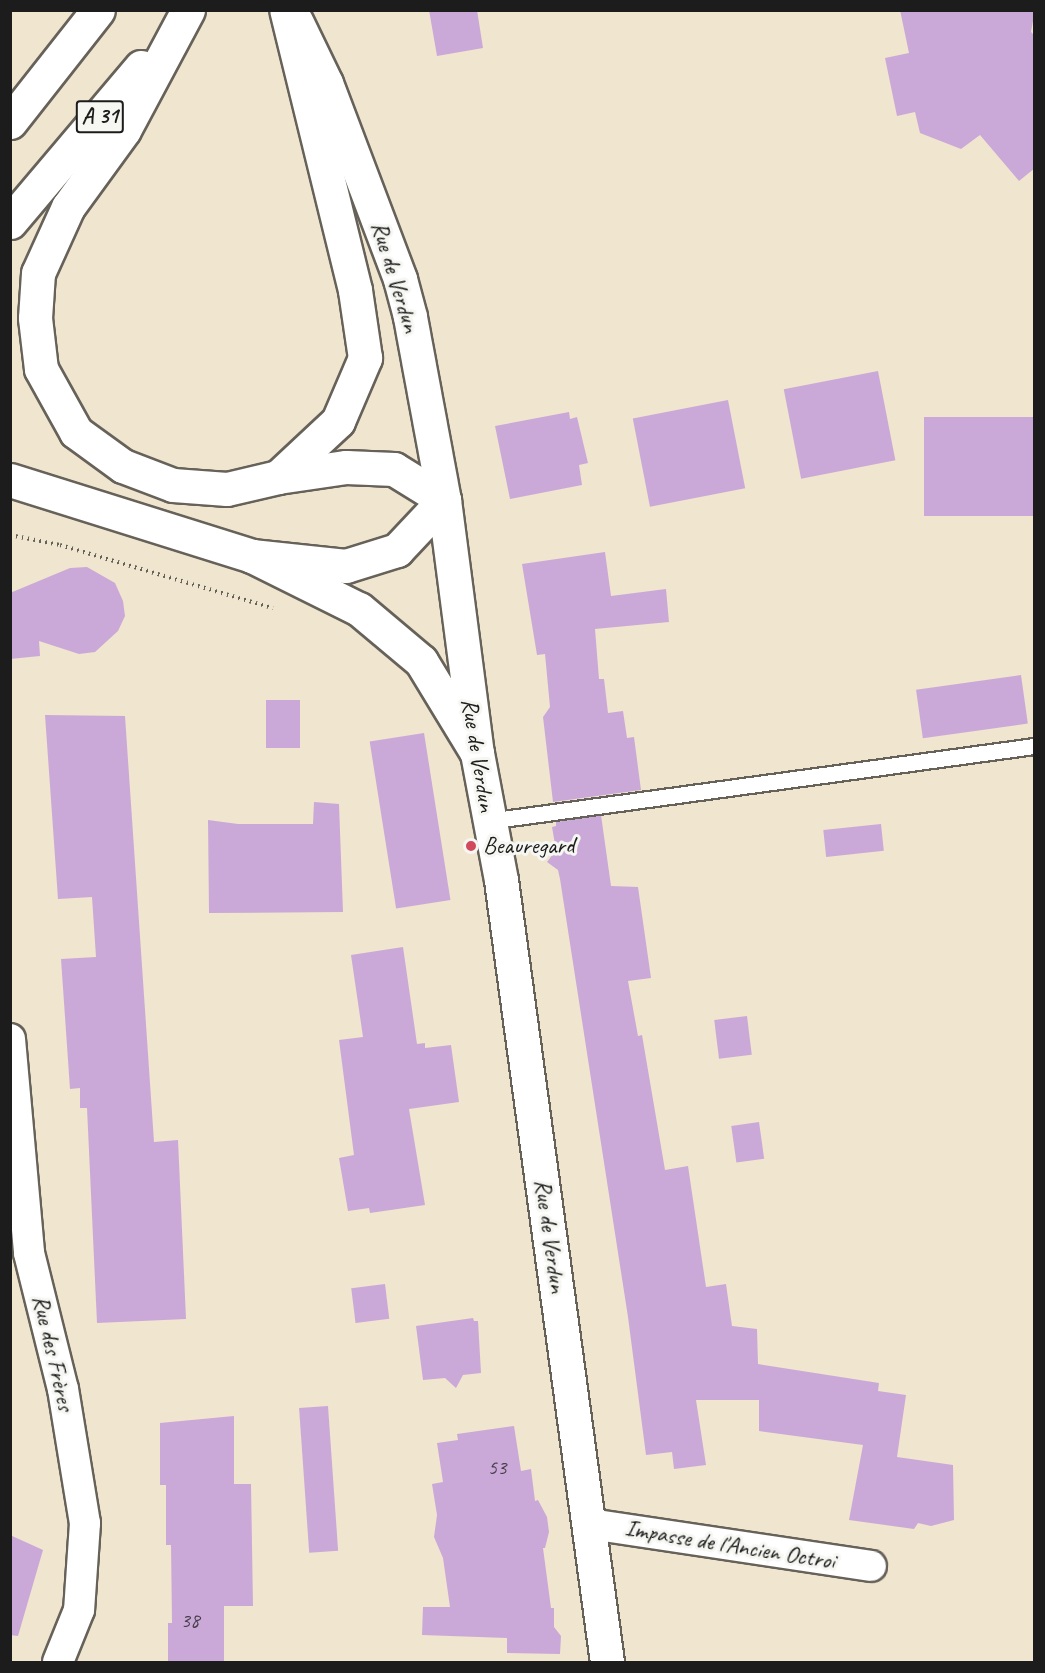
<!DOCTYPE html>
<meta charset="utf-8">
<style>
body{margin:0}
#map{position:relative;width:1045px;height:1673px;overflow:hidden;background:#f0e5ce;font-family:Caveat,sans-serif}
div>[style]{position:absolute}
.building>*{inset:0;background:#caa9d9;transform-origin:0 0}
.path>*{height:4px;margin-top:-2px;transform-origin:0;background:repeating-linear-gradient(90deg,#66625a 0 1.5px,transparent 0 6px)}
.roads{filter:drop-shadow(2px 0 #66625a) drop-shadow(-2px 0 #66625a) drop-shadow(0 2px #66625a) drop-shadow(0 -2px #66625a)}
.service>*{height:15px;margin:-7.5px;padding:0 7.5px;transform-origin:7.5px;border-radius:7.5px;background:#fff}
.minor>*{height:30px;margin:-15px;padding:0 15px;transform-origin:15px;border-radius:15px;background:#fff}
.secondary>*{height:33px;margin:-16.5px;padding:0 16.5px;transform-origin:16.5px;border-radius:16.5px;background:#fff}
.motorway>*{height:33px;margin:-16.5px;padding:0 16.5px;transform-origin:16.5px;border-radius:16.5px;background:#fff}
.dots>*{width:16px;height:16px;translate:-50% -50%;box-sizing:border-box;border:3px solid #f6f6f2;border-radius:50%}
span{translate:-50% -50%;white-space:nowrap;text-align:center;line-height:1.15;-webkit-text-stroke:6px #f6f6f2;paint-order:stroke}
.number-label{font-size:21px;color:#483f4b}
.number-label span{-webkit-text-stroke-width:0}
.shield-label span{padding:2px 4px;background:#f6f6f2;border:2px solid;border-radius:4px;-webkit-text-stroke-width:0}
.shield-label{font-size:22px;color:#1c1c1c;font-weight:700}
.street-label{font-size:24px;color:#1c1c1c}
.poi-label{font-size:24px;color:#1c1c1c}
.left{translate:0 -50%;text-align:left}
.frame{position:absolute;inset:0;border:12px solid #1c1c1c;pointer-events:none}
</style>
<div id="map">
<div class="building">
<div style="clip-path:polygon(429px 10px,477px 10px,483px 48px,437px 56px)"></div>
<div style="clip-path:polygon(900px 10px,1035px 10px,1031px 32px,1035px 36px,1035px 168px,1019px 181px,980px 135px,961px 149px,920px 133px,915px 112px,897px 116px,885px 58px,909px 53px)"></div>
<div style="left:878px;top:371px;width:91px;height:96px;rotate:79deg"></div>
<div style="left:728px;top:400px;width:90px;height:97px;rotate:79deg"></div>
<div style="clip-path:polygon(569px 412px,570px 419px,577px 417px,588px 463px,579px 465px,582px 485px,510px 499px,495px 426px)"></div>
<div style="left:1035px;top:417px;width:99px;height:111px;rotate:90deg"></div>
<div style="clip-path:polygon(605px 552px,611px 596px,666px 589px,669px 622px,595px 629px,599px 679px,604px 679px,608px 713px,623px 711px,627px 738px,634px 737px,641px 790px,553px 802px,543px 717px,550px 707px,545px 654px,537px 655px,522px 564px)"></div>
<div style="clip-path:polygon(87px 567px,115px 583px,123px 601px,125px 616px,118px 631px,95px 652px,79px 654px,39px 641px,40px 656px,10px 659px,10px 593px,70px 568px)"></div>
<div style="left:1021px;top:675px;width:49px;height:106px;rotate:82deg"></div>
<div style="left:266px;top:700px;width:34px;height:48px"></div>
<div style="clip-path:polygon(45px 715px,125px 716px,154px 1142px,178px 1140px,186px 1319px,97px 1323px,87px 1108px,80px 1108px,80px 1088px,70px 1089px,61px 959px,96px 957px,92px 897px,58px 899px)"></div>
<div style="left:424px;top:733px;width:169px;height:55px;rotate:81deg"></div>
<div style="clip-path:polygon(314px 802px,339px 804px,343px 912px,209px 913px,208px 820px,238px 824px,313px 824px)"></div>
<div style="clip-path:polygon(601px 815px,611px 886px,638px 887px,651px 978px,628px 981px,638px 1036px,642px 1035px,665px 1170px,688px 1166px,706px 1287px,726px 1284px,732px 1326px,757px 1329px,758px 1364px,879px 1383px,878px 1391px,906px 1395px,897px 1457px,953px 1465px,954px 1520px,931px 1526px,918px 1523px,914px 1529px,849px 1520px,863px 1445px,759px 1431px,759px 1400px,696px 1400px,706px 1465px,674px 1469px,672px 1452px,646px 1455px,628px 1317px,560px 879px,558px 870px,547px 862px,556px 850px,552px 827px,556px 826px,556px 822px)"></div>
<div style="left:881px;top:824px;width:27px;height:58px;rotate:84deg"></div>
<div style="clip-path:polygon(403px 947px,417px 1044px,425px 1043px,425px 1048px,451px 1045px,459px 1102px,409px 1109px,425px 1205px,370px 1213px,369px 1208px,348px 1211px,339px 1158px,354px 1155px,339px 1040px,363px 1037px,351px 955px)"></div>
<div style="left:747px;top:1016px;width:39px;height:33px;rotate:83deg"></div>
<div style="left:759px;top:1122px;width:37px;height:28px;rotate:82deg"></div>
<div style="left:385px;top:1284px;width:35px;height:34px;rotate:83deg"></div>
<div style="clip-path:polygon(473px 1318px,474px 1321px,478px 1321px,481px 1373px,463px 1375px,456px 1388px,445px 1378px,423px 1380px,416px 1326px)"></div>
<div style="left:328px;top:1406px;width:145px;height:29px;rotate:86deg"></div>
<div style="clip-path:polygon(234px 1416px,234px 1484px,251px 1484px,253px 1606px,224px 1606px,224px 1662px,168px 1662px,168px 1623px,172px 1623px,171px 1545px,166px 1545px,166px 1485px,160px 1485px,160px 1423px)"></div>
<div style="clip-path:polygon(514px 1426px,521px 1471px,531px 1469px,535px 1501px,538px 1500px,547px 1517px,549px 1532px,545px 1548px,543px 1548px,551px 1608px,554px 1608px,554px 1627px,561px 1636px,560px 1654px,507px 1653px,507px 1638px,422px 1635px,423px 1607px,450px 1607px,443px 1558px,434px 1537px,437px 1515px,432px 1484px,443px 1482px,437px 1443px,458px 1440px,457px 1434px)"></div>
<div style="clip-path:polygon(10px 1535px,43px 1550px,18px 1636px,10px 1635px)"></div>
</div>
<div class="path">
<div style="left:10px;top:535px;width:51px;rotate:11.3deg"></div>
<div style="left:60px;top:545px;width:222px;rotate:16.5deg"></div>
</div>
<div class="roads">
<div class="service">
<div style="left:488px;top:821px;width:551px;rotate:-7.82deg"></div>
</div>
<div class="minor">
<div style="left:10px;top:1039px;width:215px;rotate:84.9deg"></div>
<div style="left:29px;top:1253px;width:140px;rotate:76deg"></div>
<div style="left:63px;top:1389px;width:136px;rotate:80.7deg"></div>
<div style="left:85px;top:1523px;width:87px;rotate:93.9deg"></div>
<div style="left:79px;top:1610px;width:56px;rotate:112deg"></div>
<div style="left:590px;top:1524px;width:284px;rotate:8.5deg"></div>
</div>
<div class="secondary">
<div style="left:296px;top:21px;width:69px;rotate:64.2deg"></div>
<div style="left:326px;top:83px;width:210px;rotate:69.3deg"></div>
<div style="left:400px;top:279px;width:39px;rotate:75deg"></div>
<div style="left:410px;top:317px;width:186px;rotate:79.5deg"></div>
<div style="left:444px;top:500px;width:255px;rotate:82.6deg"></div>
<div style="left:477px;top:753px;width:129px;rotate:79.3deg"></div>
<div style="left:501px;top:880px;width:789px;rotate:82.28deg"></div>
</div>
<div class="motorway">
<div style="left:188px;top:10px;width:136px;rotate:118.1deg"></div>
<div style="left:124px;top:130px;width:95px;rotate:126deg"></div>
<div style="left:68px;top:207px;width:72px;rotate:114.4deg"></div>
<div style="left:38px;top:273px;width:45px;rotate:93.8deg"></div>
<div style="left:35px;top:318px;width:51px;rotate:83.3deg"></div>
<div style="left:41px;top:369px;width:72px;rotate:60.9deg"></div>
<div style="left:76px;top:432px;width:58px;rotate:35.9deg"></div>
<div style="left:123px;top:466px;width:53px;rotate:20.8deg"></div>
<div style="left:173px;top:485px;width:54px;rotate:4.2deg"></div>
<div style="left:227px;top:489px;width:52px;rotate:-13.2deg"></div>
<div style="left:278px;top:477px;width:69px;rotate:-8.4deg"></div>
<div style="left:346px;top:467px;width:48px;rotate:2.4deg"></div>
<div style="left:394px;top:469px;width:59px;rotate:31.8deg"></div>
<div style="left:444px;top:500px;width:69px;rotate:133.2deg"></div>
<div style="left:397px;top:550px;width:53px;rotate:162.6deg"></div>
<div style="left:346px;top:566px;width:95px;rotate:-173.9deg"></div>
<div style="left:10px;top:122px;width:142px;rotate:-51.8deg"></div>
<div style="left:10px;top:222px;width:203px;rotate:-49.8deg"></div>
<div style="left:278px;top:477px;width:82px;rotate:-43deg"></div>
<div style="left:338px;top:421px;width:69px;rotate:-66.8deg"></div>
<div style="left:365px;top:358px;width:69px;rotate:-98.4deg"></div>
<div style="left:355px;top:290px;width:288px;rotate:-103.8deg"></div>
<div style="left:10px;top:480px;width:254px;rotate:17.4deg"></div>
<div style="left:252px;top:556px;width:119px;rotate:26.4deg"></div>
<div style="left:359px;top:609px;width:81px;rotate:40deg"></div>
<div style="left:421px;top:661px;width:108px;rotate:58.7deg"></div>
</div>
</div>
<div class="dots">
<div style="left:471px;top:846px;background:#d1495b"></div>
</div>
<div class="number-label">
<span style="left:497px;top:1467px">53</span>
<span style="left:190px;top:1620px">38</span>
</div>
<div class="shield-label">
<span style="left:100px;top:117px">A 31</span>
</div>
<div class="street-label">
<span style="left:395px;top:277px;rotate:73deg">Rue de Verdun</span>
<span style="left:478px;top:755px;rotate:81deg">Rue de Verdun</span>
<span style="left:550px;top:1236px;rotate:82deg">Rue de Verdun</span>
<span style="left:53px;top:1353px;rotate:77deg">Rue des Frères</span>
<span style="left:730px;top:1545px;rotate:9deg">Impasse de l'Ancien Octroi</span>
</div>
<div class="poi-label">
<span class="left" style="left:483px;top:846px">Beauregard</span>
</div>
<div class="frame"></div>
</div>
